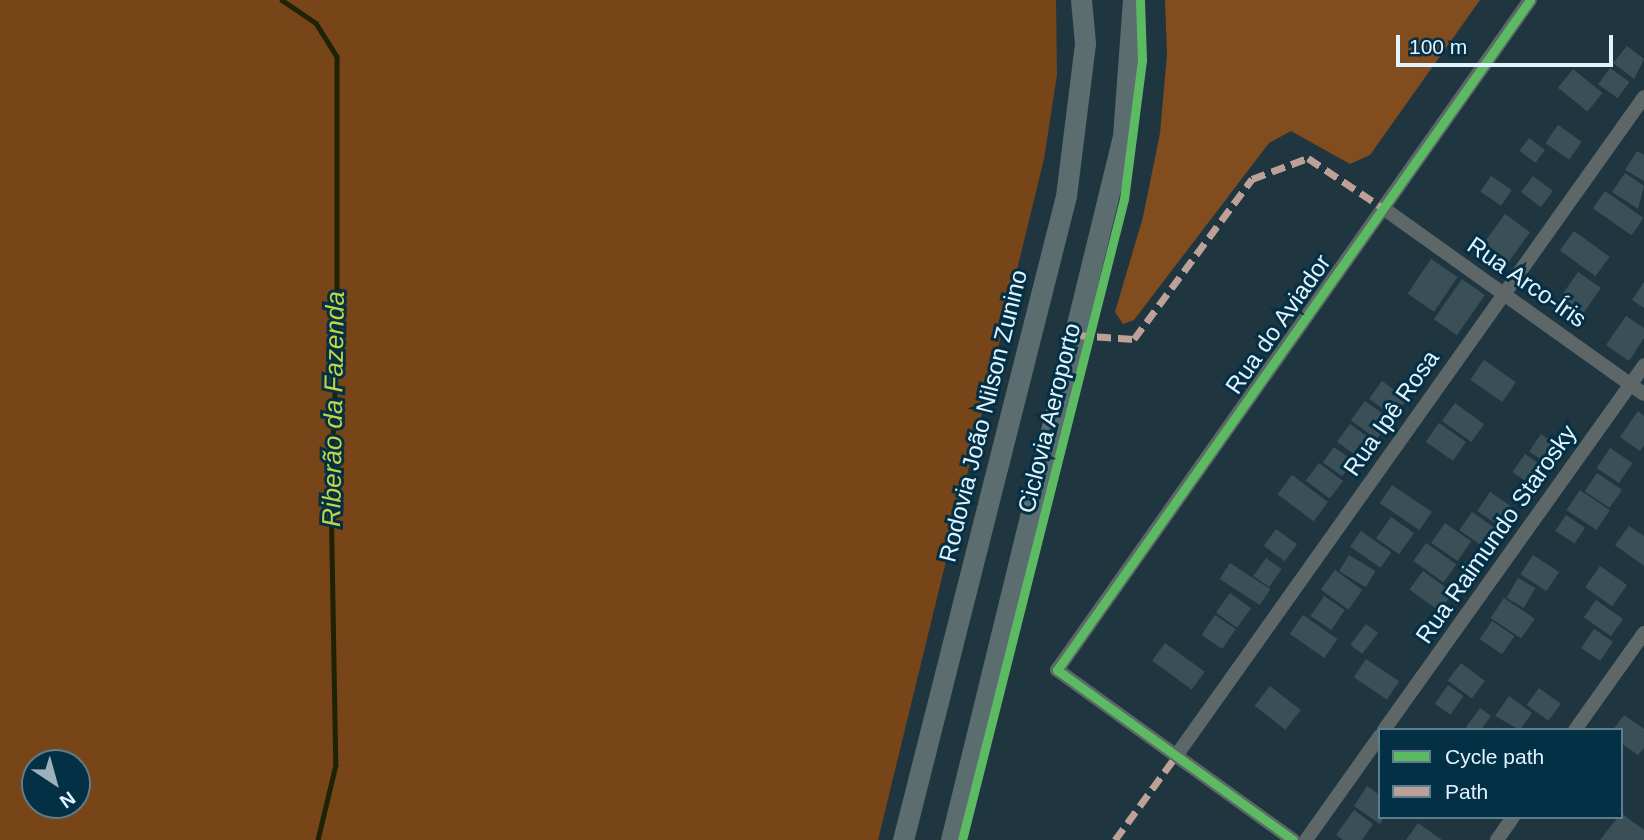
<!DOCTYPE html>
<meta charset="utf-8">
<style>
body{margin:0}
#map{position:relative;width:1644px;height:840px;overflow:hidden;background:#1f3641;font-family:Arial,sans-serif}
div>[style]{position:absolute}
.green>*{inset:0;background:#774517}
.forest>*{inset:0;background:#814c1e}
.stream>*{height:4.5px;margin:-2.25px;padding:0 2.25px;transform-origin:2.25px;border-radius:2.25px;background:#1e2306}
.building>*{inset:0;background:#3b4f57;transform-origin:0 0}
.minor>*{height:14px;margin:-7px;padding:0 7px;transform-origin:7px;border-radius:7px;background:#5d6767}
.highway>*{height:21px;margin:-10.5px;padding:0 10.5px;transform-origin:10.5px;border-radius:10.5px;background:#5c6d6f}
.quiet>*{height:7px;margin-top:-3.5px;transform-origin:0;background:repeating-linear-gradient(90deg,#bda197 0 14px,transparent 0 21px)}
.cycleway>*{height:9px;margin:-4.5px;padding:0 4.5px;transform-origin:4.5px;border-radius:4.5px;background:#5cba63}
span{translate:-50% -50%;white-space:nowrap;text-align:center;line-height:1.15;-webkit-text-stroke:6px #033045;paint-order:stroke}
.street-label{font-size:24px;color:#e1f3fe}
.water-label{font-size:26px;color:#c4d544;font-style:italic}
.legend{position:absolute;left:1378px;top:728px;width:245px;height:91px;box-sizing:border-box;background:#033045;border:2px solid #5c7e8f;margin:0;padding:9px 12px;list-style:none;font-size:21px;color:#e1f3fe}
.legend li{display:flex;align-items:center;gap:14px;height:35px}
.legend b{width:35px;border:2px solid #5c7e8f}
.north{position:absolute;left:21px;top:749px;width:70px;height:70px;box-sizing:border-box;background:#033045;border:2px solid #5c7e8f;border-radius:50%;rotate:144deg;font-size:19px;font-weight:700;line-height:28px;text-align:center;color:#e1f3fe}
.north::after{content:'';display:block;margin:auto;width:24px;height:32px;background:#9db1bc;clip-path:polygon(50% 0,100% 100%,50% 72%,0 100%)}
.scale{position:absolute;left:1396px;top:35px;width:217px;height:32px;box-sizing:border-box;border:4px solid #e1f3fe;border-top:0;padding-left:9px;font-size:21px;line-height:24px;white-space:nowrap;color:#e1f3fe;-webkit-text-stroke:5px #033045;paint-order:stroke}
</style>
<div id="map">
<div class="green">
<div style="clip-path:polygon(evenodd,0 0,1056px 0,1057px 75px,1044px 159px,878px 840px,0 840px,0 0,35px 763px,77px 763px,77px 805px,35px 805px,35px 763px)"></div>
</div>
<div class="forest">
<div style="clip-path:polygon(1165px 0,1480px 0,1370px 155px,1350px 164px,1291px 131px,1269px 143px,1134px 320px,1123px 324px,1115px 312px,1143px 217px,1160px 133px,1167px 54px)"></div>
</div>
<div class="stream">
<div style="left:282px;top:0;width:41px;rotate:34.1deg"></div>
<div style="left:316px;top:23px;width:39px;rotate:58deg"></div>
<div style="left:337px;top:56px;width:287px;rotate:90deg"></div>
<div style="left:337px;top:343px;width:148px;rotate:92.3deg"></div>
<div style="left:331px;top:491px;width:274px;rotate:89deg"></div>
<div style="left:336px;top:765px;width:77px;rotate:103.5deg"></div>
</div>
<div class="building">
<div style="clip-path:polygon(1627px 46px,1644px 59px,1634px 79px,1613px 63px)"></div>
<div style="left:1610px;top:68px;width:24px;height:20px;rotate:36deg"></div>
<div style="left:1573px;top:69px;width:38px;height:24px;rotate:39deg"></div>
<div style="left:1558px;top:125px;width:29px;height:22px;rotate:35deg"></div>
<div style="left:1529px;top:138px;width:20px;height:16px;rotate:37deg"></div>
<div style="clip-path:polygon(1637px 151px,1644px 155px,1644px 181px,1625px 170px)"></div>
<div style="clip-path:polygon(1625px 173px,1644px 186px,1638px 209px,1612px 192px)"></div>
<div style="left:1491px;top:176px;width:25px;height:19px;rotate:34deg"></div>
<div style="left:1533px;top:176px;width:25px;height:20px;rotate:37deg"></div>
<div style="left:1605px;top:191px;width:47px;height:21px;rotate:35deg"></div>
<div style="left:1505px;top:214px;width:31px;height:51px;rotate:36deg"></div>
<div style="left:1574px;top:231px;width:44px;height:24px;rotate:36deg"></div>
<div style="left:1431px;top:259px;width:32px;height:42px;rotate:34deg"></div>
<div style="left:1578px;top:272px;width:28px;height:46px;rotate:35deg"></div>
<div style="left:1462px;top:279px;width:28px;height:49px;rotate:35deg"></div>
<div style="clip-path:polygon(1644px 282px,1644px 308px,1632px 300px)"></div>
<div style="clip-path:polygon(1626px 316px,1644px 328px,1644px 338px,1629px 361px,1606px 345px)"></div>
<div style="left:1484px;top:360px;width:39px;height:24px;rotate:35deg"></div>
<div style="left:1382px;top:381px;width:31px;height:22px;rotate:36deg"></div>
<div style="left:1365px;top:401px;width:32px;height:24px;rotate:36deg"></div>
<div style="left:1455px;top:403px;width:36px;height:22px;rotate:36deg"></div>
<div style="clip-path:polygon(1638px 411px,1644px 416px,1644px 445px,1640px 451px,1620px 437px)"></div>
<div style="left:1439px;top:423px;width:33px;height:23px;rotate:35deg"></div>
<div style="left:1350px;top:424px;width:31px;height:22px;rotate:36deg"></div>
<div style="left:1541px;top:434px;width:25px;height:21px;rotate:34deg"></div>
<div style="left:1334px;top:447px;width:24px;height:19px;rotate:36deg"></div>
<div style="left:1610px;top:448px;width:27px;height:24px;rotate:34deg"></div>
<div style="left:1525px;top:454px;width:29px;height:22px;rotate:35deg"></div>
<div style="left:1319px;top:463px;width:30px;height:22px;rotate:37deg"></div>
<div style="left:1597px;top:473px;width:30px;height:22px;rotate:34deg"></div>
<div style="left:1292px;top:475px;width:45px;height:24px;rotate:37deg"></div>
<div style="left:1392px;top:485px;width:48px;height:22px;rotate:34deg"></div>
<div style="left:1580px;top:490px;width:36px;height:24px;rotate:34deg"></div>
<div style="left:1490px;top:492px;width:34px;height:23px;rotate:34deg"></div>
<div style="left:1472px;top:512px;width:28px;height:22px;rotate:35deg"></div>
<div style="left:1566px;top:515px;width:23px;height:19px;rotate:34deg"></div>
<div style="left:1391px;top:517px;width:28px;height:26px;rotate:35deg"></div>
<div style="left:1445px;top:523px;width:32px;height:24px;rotate:35deg"></div>
<div style="clip-path:polygon(1629px 526px,1644px 536px,1644px 566px,1615px 545px)"></div>
<div style="left:1276px;top:529px;width:26px;height:21px;rotate:36deg"></div>
<div style="left:1361px;top:531px;width:37px;height:19px;rotate:35deg"></div>
<div style="left:1426px;top:543px;width:37px;height:22px;rotate:35deg"></div>
<div style="left:1349px;top:555px;width:31px;height:19px;rotate:31deg"></div>
<div style="left:1533px;top:555px;width:31px;height:23px;rotate:33deg"></div>
<div style="left:1266px;top:558px;width:19px;height:22px;rotate:35deg"></div>
<div style="left:1230px;top:563px;width:48px;height:19px;rotate:33deg"></div>
<div style="left:1600px;top:566px;width:33px;height:26px;rotate:35deg"></div>
<div style="left:1335px;top:570px;width:34px;height:24px;rotate:36deg"></div>
<div style="left:1423px;top:571px;width:37px;height:23px;rotate:36deg"></div>
<div style="left:1518px;top:578px;width:20px;height:23px;rotate:30deg"></div>
<div style="left:1230px;top:593px;width:26px;height:24px;rotate:36deg"></div>
<div style="left:1324px;top:596px;width:25px;height:24px;rotate:34deg"></div>
<div style="left:1504px;top:598px;width:37px;height:24px;rotate:34deg"></div>
<div style="left:1596px;top:600px;width:33px;height:21px;rotate:35deg"></div>
<div style="left:1215px;top:615px;width:25px;height:24px;rotate:34deg"></div>
<div style="left:1303px;top:615px;width:42px;height:23px;rotate:35deg"></div>
<div style="left:1492px;top:621px;width:27px;height:22px;rotate:34deg"></div>
<div style="left:1366px;top:624px;width:15px;height:26px;rotate:37deg"></div>
<div style="left:1594px;top:629px;width:23px;height:23px;rotate:34deg"></div>
<div style="left:1165px;top:643px;width:49px;height:22px;rotate:36deg"></div>
<div style="left:1366px;top:659px;width:40px;height:22px;rotate:34deg"></div>
<div style="left:1461px;top:663px;width:30px;height:22px;rotate:37deg"></div>
<div style="left:1448px;top:685px;width:19px;height:23px;rotate:35deg"></div>
<div style="left:1270px;top:686px;width:39px;height:25px;rotate:38deg"></div>
<div style="left:1539px;top:688px;width:27px;height:21px;rotate:36deg"></div>
<div style="clip-path:polygon(1509px 696px,1532px 713px,1520px 730px,1495px 716px)"></div>
<div style="clip-path:polygon(1480px 708px,1491px 716px,1481px 730px,1470px 730px,1466px 727px)"></div>
<div style="clip-path:polygon(1624px 715px,1644px 729px,1644px 748px,1638px 755px,1621px 743px,1621px 730px,1613px 730px)"></div>
<div style="clip-path:polygon(1367px 786px,1380px 795px,1380px 817px,1384px 817px,1380px 824px,1354px 806px)"></div>
<div style="clip-path:polygon(1354px 810px,1373px 824px,1362px 840px,1343px 840px,1336px 835px)"></div>
<div style="clip-path:polygon(1621px 813px,1644px 830px,1644px 840px,1600px 840px)"></div>
<div style="clip-path:polygon(1418px 823px,1442px 840px,1406px 840px)"></div>
</div>
<div class="minor">
<div style="left:1383px;top:208px;width:320px;rotate:35.5deg"></div>
<div style="left:1384px;top:730px;width:448px;rotate:-54.5deg"></div>
<div style="left:1575px;top:730px;width:119px;rotate:-54.6deg"></div>
<div style="left:1176px;top:756px;width:808px;rotate:-54.62deg"></div>
<div style="left:1293px;top:840px;width:291px;rotate:-144.2deg"></div>
<div style="left:1057px;top:670px;width:820px;rotate:-54.78deg"></div>
<div style="left:1306px;top:840px;width:128px;rotate:-54.6deg"></div>
<div style="left:1497px;top:840px;width:28px;rotate:-55deg"></div>
</div>
<div class="highway">
<div style="left:903px;top:840px;width:664px;rotate:-75.8deg"></div>
<div style="left:1066px;top:196px;width:154px;rotate:-82.9deg"></div>
<div style="left:1085px;top:43px;width:43px;rotate:-95.3deg"></div>
<div style="left:951px;top:840px;width:725px;rotate:-76.27deg"></div>
<div style="left:1123px;top:136px;width:136px;rotate:-85.8deg"></div>
</div>
<div class="quiet">
<div style="left:1076px;top:335px;width:58px;rotate:3.9deg"></div>
<div style="left:1134px;top:339px;width:199px;rotate:-53.6deg"></div>
<div style="left:1252px;top:179px;width:60px;rotate:-20.6deg"></div>
<div style="left:1308px;top:158px;width:90px;rotate:33.7deg"></div>
<div style="left:1115px;top:840px;width:104px;rotate:-54deg"></div>
</div>
<div class="cycleway">
<div style="left:962px;top:840px;width:661px;rotate:-75.82deg"></div>
<div style="left:1124px;top:199px;width:140px;rotate:-82.6deg"></div>
<div style="left:1142px;top:60px;width:60px;rotate:-91.9deg"></div>
<div style="left:1293px;top:840px;width:291px;rotate:-144.2deg"></div>
<div style="left:1057px;top:670px;width:820px;rotate:-54.78deg"></div>
</div>
<div class="street-label">
<span style="left:1527px;top:282px;rotate:35deg">Rua Arco-Íris</span>
<span style="left:1278px;top:324px;rotate:-55deg">Rua do Aviador</span>
<span style="left:1391px;top:413px;rotate:-55deg">Rua Ipê Rosa</span>
<span style="left:983px;top:416px;rotate:-76deg">Rodovia João Nilson Zunino</span>
<span style="left:1049px;top:418px;rotate:-76deg">Ciclovia Aeroporto</span>
<span style="left:1496px;top:534px;rotate:-55deg">Rua Raimundo Starosky</span>
</div>
<div class="water-label">
<span style="left:334px;top:409px;rotate:-89deg">Riberão da Fazenda</span>
</div>
<ul class="legend">
<li><b style="height:9px;background:#5cba63"></b>Cycle path</li>
<li><b style="height:9px;background:#bda197"></b>Path</li>
</ul>
<div class="north">N</div>
<div class="scale">100 m</div>
</div>
